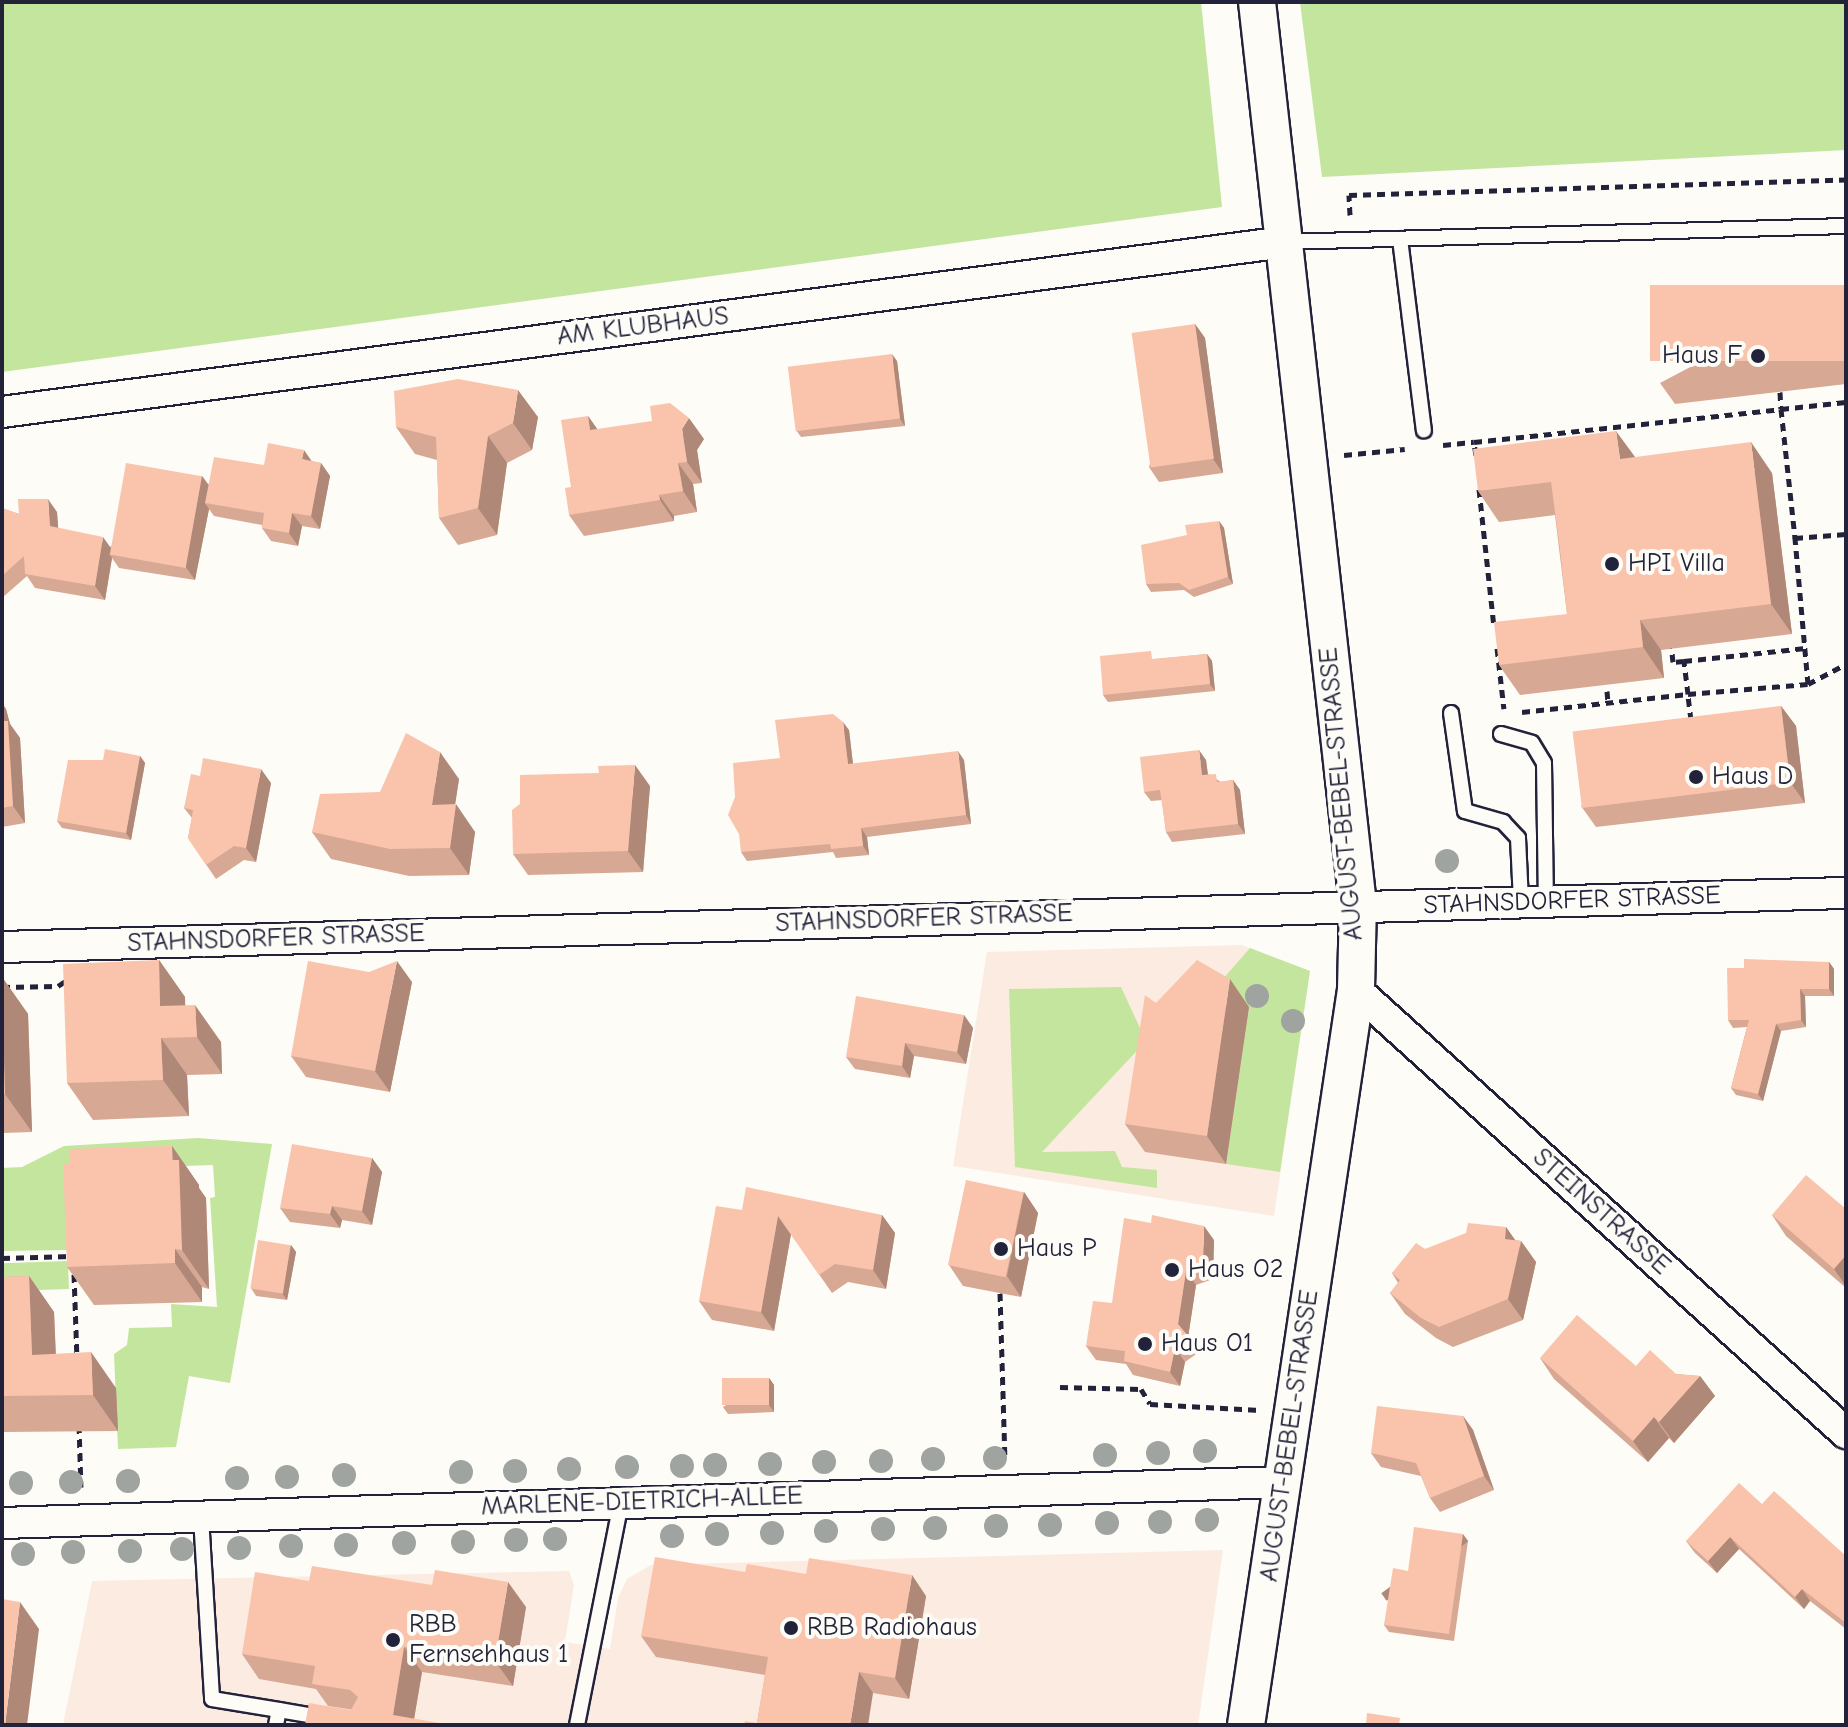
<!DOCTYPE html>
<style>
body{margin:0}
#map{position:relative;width:1848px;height:1727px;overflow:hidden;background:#fdfcf7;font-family:"Comic Neue",sans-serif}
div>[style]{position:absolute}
.built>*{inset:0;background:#fcebe0}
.green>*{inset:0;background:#c4e59e;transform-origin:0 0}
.path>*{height:5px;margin-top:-2.5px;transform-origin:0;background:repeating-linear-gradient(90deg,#22223b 0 8px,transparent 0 14px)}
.roads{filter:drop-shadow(2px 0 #22223b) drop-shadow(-2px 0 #22223b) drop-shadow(0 2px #22223b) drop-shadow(0 -2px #22223b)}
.service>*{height:14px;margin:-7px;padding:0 7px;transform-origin:7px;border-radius:7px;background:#fdfcf7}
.minor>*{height:30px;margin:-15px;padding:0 15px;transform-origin:15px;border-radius:15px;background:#fdfcf7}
.tertiary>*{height:36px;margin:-18px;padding:0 18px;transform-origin:18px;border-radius:18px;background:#fdfcf7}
.trees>*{width:24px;height:24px;margin:-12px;border-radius:50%;background:#a0a4a0}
.wall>*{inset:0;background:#d7a894}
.shaded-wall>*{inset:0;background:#af8878;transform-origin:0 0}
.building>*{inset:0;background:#fac3ac;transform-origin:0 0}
.dots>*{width:22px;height:22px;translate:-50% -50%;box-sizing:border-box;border:4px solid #fdfcf7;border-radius:50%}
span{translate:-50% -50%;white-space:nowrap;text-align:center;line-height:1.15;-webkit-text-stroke:8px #fdfcf7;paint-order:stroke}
.street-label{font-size:26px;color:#22223b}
.poi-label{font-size:26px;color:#22223b}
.right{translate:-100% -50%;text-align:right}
.left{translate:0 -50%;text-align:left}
.frame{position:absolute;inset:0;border:4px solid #22223b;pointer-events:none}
</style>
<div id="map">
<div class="built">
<div style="clip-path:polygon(1242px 945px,1310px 971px,1274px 1216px,953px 1166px,987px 952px)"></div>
<div style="clip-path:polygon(1223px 1550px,1198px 1725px,63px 1725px,92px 1581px,569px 1571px,574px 1585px,565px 1642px,610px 1649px,618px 1598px,627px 1579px,651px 1565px)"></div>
</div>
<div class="green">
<div style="clip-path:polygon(2px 2px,1201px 2px,1222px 207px,2px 372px)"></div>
<div style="clip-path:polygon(1300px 2px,1846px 2px,1846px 150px,1322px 177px)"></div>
<div style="clip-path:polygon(1250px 948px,1310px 971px,1280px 1172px,1226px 1164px,1249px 1007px,1216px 987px)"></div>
<div style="clip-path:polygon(1121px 987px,1146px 1041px,1042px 1152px,1115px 1151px,1122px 1167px,1157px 1170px,1157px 1188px,1015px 1167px,1009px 989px)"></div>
<div style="clip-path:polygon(198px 1138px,272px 1144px,230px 1383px,189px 1376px,176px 1447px,118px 1449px,114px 1354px,127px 1345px,129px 1328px,172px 1327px,171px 1304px,217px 1307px,210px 1198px,215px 1197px,213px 1165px,66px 1170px,67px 1250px,2px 1251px,2px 1168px,22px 1167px,64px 1146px)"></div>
<div style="left:68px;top:1261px;width:28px;height:66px;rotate:88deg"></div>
</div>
<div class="path">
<div style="left:1350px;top:215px;width:20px;rotate:-93deg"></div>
<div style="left:1349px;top:195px;width:497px;rotate:-1.8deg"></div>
<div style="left:1780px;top:392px;width:17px;rotate:87deg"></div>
<div style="left:1781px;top:409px;width:65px;rotate:-6.1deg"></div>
<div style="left:1443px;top:445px;width:31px;rotate:-6deg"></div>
<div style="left:1344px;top:455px;width:61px;rotate:-5.6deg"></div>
<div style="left:1476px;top:455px;width:13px;rotate:-99deg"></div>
<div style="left:1474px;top:442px;width:309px;rotate:-6.1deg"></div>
<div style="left:1781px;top:409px;width:130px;rotate:83.8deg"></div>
<div style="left:1479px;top:489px;width:138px;rotate:83.8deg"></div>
<div style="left:1497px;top:648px;width:61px;rotate:83.5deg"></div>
<div style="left:1684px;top:661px;width:122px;rotate:-6.1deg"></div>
<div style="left:1808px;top:684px;width:147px;rotate:-95.1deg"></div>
<div style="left:1795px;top:538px;width:51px;rotate:-4.5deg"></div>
<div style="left:1607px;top:691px;width:12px;rotate:85deg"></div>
<div style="left:1522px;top:712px;width:167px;rotate:-6.2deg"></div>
<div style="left:1688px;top:694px;width:33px;rotate:-97deg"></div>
<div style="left:1684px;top:661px;width:11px;rotate:175deg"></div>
<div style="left:1673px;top:662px;width:18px;rotate:-96deg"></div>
<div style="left:1691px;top:720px;width:26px;rotate:-97deg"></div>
<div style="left:1688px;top:694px;width:120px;rotate:-4.8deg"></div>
<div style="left:1808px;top:684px;width:43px;rotate:-27.8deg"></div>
<div style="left:2px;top:987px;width:56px;rotate:-1deg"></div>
<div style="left:58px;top:986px;width:11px;rotate:-34deg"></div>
<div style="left:2px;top:1258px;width:70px;rotate:-1.6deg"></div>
<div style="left:74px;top:1274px;width:85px;rotate:88deg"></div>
<div style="left:1000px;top:1293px;width:167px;rotate:88.3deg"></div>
<div style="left:1060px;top:1387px;width:81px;rotate:1.4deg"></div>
<div style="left:1141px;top:1389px;width:17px;rotate:59deg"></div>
<div style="left:1150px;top:1404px;width:110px;rotate:3.1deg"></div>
<div style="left:79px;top:1425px;width:62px;rotate:88.2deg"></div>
</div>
<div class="roads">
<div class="service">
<div style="left:1400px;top:239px;width:193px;rotate:82.9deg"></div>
<div style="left:1284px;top:242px;width:562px;rotate:-1.63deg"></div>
<div style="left:1451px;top:713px;width:99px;rotate:81.9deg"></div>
<div style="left:1465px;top:811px;width:40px;rotate:16deg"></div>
<div style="left:1503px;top:822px;width:22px;rotate:47deg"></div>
<div style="left:1518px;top:838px;width:64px;rotate:87.3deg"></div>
<div style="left:1501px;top:734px;width:32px;rotate:16deg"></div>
<div style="left:1532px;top:743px;width:23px;rotate:59deg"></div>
<div style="left:1544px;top:763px;width:138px;rotate:89.2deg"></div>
<div style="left:201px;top:1517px;width:182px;rotate:86.5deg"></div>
<div style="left:212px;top:1699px;width:68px;rotate:9.3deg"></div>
<div style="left:276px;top:1725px;width:15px;rotate:-79deg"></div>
<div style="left:279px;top:1710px;width:48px;rotate:9.7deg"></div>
<div style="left:577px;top:1725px;width:226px;rotate:-78.8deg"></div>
</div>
<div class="minor">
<div style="left:2px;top:412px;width:1293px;rotate:-7.55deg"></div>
<div style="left:2px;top:947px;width:1845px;rotate:-1.68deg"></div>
<div style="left:1356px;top:990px;width:661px;rotate:42.12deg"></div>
<div style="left:2px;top:1523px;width:1282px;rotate:-1.83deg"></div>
</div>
<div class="tertiary">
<div style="left:1246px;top:1725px;width:743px;rotate:-81.49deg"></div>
<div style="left:1356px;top:990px;width:85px;rotate:-88.7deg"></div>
<div style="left:1358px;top:905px;width:909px;rotate:-96.38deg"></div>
</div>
</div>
<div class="trees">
<div style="left:1447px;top:861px"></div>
<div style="left:1257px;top:996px"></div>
<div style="left:1293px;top:1021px"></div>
<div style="left:1205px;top:1451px"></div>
<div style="left:1158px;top:1453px"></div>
<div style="left:1105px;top:1455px"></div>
<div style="left:995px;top:1458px"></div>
<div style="left:933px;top:1459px"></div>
<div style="left:881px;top:1461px"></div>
<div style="left:824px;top:1462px"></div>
<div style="left:770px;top:1464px"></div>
<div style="left:715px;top:1465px"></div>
<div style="left:682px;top:1466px"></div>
<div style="left:627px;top:1467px"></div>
<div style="left:569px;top:1469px"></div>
<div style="left:515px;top:1471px"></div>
<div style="left:461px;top:1472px"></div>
<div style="left:344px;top:1475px"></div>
<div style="left:287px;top:1477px"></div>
<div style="left:237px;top:1478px"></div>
<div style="left:128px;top:1481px"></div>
<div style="left:71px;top:1482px"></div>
<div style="left:21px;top:1483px"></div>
<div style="left:1207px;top:1520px"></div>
<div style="left:1160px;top:1522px"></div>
<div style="left:1107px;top:1523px"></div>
<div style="left:1050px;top:1525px"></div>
<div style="left:996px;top:1526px"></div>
<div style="left:935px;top:1528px"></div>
<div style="left:883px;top:1529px"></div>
<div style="left:826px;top:1531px"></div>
<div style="left:772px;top:1533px"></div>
<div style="left:717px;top:1534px"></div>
<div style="left:672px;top:1536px"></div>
<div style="left:555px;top:1539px"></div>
<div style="left:516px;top:1540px"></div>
<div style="left:463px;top:1542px"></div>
<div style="left:404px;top:1543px"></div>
<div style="left:346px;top:1545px"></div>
<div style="left:291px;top:1546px"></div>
<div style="left:239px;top:1548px"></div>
<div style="left:182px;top:1549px"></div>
<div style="left:130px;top:1551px"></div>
<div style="left:73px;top:1552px"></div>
<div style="left:23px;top:1554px"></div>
</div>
<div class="wall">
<div style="clip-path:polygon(1846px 285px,1846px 384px,1675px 404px,1660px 383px)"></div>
<div style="clip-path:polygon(1195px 324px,1205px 338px,1223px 473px,1159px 482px,1149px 467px)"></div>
<div style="clip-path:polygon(897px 361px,905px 426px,801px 437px,796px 430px)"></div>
<div style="clip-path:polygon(588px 416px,597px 429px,704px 439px,697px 450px,702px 483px,693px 484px,697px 512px,674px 516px,674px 521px,584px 536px,569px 515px,571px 487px)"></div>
<div style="clip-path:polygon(538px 417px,532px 450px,507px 463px,497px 535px,458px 545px,439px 518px,437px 460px,415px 454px,396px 427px)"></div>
<div style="clip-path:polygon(1635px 457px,1772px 473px,1792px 634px,1661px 650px,1664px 678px,1520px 695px,1499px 665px,1567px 614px,1555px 515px,1499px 522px,1478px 491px)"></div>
<div style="clip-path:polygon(311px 461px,321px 463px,330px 476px,320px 529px,302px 526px,298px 546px,271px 541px,262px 528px,262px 525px,214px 516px,209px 509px,195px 580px,119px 568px,112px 558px,105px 600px,35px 588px,27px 576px,2px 598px,2px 508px,19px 514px,57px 512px,58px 528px,110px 547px,202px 476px,208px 484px,264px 465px)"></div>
<div style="clip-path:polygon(1219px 521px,1224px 528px,1233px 584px,1194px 597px,1184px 590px,1151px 592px,1146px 584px,1187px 535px)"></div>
<div style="clip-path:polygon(1207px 654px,1212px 661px,1215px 691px,1108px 702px,1103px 695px,1157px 659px)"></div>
<div style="clip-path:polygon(2px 703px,6px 709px,10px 724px,20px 738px,25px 823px,2px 827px)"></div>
<div style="clip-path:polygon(1781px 706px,1796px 726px,1805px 803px,1596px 827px,1581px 806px)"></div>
<div style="clip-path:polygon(849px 730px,853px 764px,964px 760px,971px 824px,867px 837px,869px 855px,836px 858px,833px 852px,747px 861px,741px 852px,780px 758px)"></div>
<div style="clip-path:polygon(140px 756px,145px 763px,131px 840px,62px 828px,57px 821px,103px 760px)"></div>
<div style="clip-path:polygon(1206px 760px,1208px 774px,1221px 782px,1233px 780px,1240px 790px,1245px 834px,1172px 842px,1166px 832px,1162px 800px,1151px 801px,1144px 792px)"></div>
<div style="clip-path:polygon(200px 776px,271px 783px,256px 862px,244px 860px,216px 879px,188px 838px,192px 818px,184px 808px)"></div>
<div style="clip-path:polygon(459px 779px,455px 804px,475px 832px,469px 875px,409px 876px,331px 859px,312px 832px,380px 792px)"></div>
<div style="clip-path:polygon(650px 786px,643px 872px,528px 875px,513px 854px)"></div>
<div style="clip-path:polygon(159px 960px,185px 997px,185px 1005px,221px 1042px,222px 1074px,187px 1075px,189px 1116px,93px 1120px,67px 1083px)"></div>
<div style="clip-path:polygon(1829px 962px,1834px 969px,1834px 996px,1805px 996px,1806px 1027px,1781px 1031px,1763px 1101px,1736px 1095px,1731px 1088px,1747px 1027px,1733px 1028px,1728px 1020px)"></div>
<div style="clip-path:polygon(2px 977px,28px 1014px,32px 1132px,2px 1133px)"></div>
<div style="clip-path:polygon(412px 982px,390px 1092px,306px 1077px,291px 1056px)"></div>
<div style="clip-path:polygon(1156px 1003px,1249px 1007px,1226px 1164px,1145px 1152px,1125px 1124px)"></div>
<div style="clip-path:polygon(964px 1015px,973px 1028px,966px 1064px,914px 1056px,910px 1078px,855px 1069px,846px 1057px)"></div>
<div style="clip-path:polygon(172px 1146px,199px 1185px,199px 1188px,206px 1198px,209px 1289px,202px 1287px,202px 1302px,94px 1305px,67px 1267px)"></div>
<div style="clip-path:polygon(372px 1158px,382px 1172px,372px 1225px,342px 1220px,340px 1228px,290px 1222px,280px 1208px)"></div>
<div style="clip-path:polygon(1024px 1192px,1038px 1213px,1021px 1297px,963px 1286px,949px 1265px)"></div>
<div style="clip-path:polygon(1846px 1209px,1846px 1288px,1786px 1236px,1772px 1215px)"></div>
<div style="clip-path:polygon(742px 1210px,882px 1215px,895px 1233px,886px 1289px,848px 1282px,832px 1293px,791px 1234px,774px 1331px,712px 1320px,699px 1301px)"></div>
<div style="clip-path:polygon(1506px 1227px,1515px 1240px,1521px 1241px,1536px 1262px,1523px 1320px,1453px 1347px,1436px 1338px,1405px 1314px,1390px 1293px,1398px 1283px,1392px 1273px,1425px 1249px)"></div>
<div style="clip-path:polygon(1214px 1240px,1213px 1279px,1196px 1285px,1188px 1337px,1199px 1352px,1185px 1362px,1180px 1386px,1133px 1375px,1126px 1364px,1096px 1360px,1086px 1346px,1112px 1303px)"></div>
<div style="clip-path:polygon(291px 1245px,296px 1252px,287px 1300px,256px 1296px,251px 1288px)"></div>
<div style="clip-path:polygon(29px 1276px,54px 1312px,56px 1354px,116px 1388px,118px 1431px,2px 1432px,2px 1277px)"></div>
<div style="clip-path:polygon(1540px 1358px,1636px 1366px,1676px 1374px,1700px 1376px,1715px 1396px,1674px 1443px,1669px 1438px,1648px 1462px,1554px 1379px)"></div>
<div style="clip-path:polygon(769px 1378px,774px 1385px,774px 1412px,728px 1414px,723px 1407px)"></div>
<div style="clip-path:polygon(1463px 1416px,1473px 1430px,1494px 1490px,1440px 1512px,1430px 1498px,1421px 1476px,1381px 1467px,1371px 1453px)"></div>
<div style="clip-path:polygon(1762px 1504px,1846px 1556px,1846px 1629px,1810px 1601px,1804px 1609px,1739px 1549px,1717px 1573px,1695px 1553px,1686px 1541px)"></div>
<div style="clip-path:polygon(1468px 1541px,1454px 1641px,1389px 1632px,1384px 1625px,1408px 1571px)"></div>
<div style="clip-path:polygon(745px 1572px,926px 1596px,909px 1699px,873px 1693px,757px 1723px,765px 1675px,656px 1657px,641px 1636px)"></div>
<div style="clip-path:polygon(309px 1581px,526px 1607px,513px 1686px,422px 1672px,414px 1719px,328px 1706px,316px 1689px,259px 1679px,242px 1654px)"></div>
</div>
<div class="shaded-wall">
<div style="clip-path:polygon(1195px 324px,1205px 338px,1223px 473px,1213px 459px)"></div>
<div style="clip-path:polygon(892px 354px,897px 361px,905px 426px,900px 419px)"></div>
<div style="clip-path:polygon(518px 390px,538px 417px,532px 450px,513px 423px)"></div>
<div style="clip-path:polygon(588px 416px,603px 437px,590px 430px)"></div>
<div style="clip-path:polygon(689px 418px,704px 439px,697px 450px,702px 483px,687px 462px,682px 429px)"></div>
<div style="clip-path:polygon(1616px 431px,1638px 461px,1620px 459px)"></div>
<div style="clip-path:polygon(488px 436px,507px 463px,497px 535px,478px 508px)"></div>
<div style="clip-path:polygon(1751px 442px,1772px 473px,1792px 634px,1771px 604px)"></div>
<div style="clip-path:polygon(304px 450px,313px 463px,302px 459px)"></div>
<div style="clip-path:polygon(321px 463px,330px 476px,320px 529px,311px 516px)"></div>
<div style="clip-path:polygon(678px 463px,693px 484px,697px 512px,683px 491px)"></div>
<div style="clip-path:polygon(202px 476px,212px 490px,205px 503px,209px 509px,195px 580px,185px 566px)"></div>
<div style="clip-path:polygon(659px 495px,674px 516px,674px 521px,660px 500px)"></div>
<div style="clip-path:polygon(48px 499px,57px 512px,59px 539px,50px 526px)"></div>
<div style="clip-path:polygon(292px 513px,302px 526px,298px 546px,289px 533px)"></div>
<div style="clip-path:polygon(1219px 521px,1224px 528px,1233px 584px,1228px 577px)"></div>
<div style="clip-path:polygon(103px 537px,113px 551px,109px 554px,112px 558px,105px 600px,95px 586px)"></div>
<div style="clip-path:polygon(1640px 620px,1661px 650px,1664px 678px,1643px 647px)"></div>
<div style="clip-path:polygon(1207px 654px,1212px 661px,1215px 691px,1210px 684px)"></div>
<div style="clip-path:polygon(2px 703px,6px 709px,10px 724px,20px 738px,25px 823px,13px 806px,2px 719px)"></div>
<div style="clip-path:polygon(1781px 706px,1796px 726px,1805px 803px,1790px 782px)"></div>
<div style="clip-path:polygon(843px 722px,849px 730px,854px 773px,848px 764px)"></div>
<div style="clip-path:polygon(1199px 750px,1206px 760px,1209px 785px,1202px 775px)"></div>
<div style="clip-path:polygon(958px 751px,964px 760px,971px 824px,966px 815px)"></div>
<div style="clip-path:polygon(440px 752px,459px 779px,451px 832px,432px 805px)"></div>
<div style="clip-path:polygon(140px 756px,145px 763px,131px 840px,126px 833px)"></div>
<div style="clip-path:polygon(635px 765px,650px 786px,643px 872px,628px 851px)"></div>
<div style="clip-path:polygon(261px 769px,271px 783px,256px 862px,246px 848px)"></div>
<div style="clip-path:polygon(1233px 780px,1240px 790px,1245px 834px,1238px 824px)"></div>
<div style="clip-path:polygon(456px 804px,475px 832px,469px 875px,450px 848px)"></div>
<div style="clip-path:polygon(861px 828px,867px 837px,869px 855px,863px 846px)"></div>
<div style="clip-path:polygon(159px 960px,185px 997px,186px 1038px,160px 1006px)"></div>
<div style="clip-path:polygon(397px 961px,412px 982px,390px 1092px,375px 1071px)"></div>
<div style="clip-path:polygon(1829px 962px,1834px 969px,1834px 996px,1829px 989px)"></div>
<div style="clip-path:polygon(2px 977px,28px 1014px,32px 1132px,5px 1094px)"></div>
<div style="clip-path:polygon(1230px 979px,1249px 1007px,1226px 1164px,1207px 1136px)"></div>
<div style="clip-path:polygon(1800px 989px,1805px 996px,1806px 1027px,1801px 1020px)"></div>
<div style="clip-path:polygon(195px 1005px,221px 1042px,222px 1074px,197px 1037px)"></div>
<div style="clip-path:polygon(964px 1015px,973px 1028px,966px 1064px,957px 1052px)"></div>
<div style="clip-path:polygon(1776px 1024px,1781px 1031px,1763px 1101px,1758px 1094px)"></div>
<div style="clip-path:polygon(161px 1038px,187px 1075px,189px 1116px,163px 1080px)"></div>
<div style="clip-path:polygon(905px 1043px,914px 1056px,910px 1078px,902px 1066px)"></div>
<div style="clip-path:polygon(172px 1146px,199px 1185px,199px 1188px,206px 1198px,209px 1289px,182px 1250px)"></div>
<div style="clip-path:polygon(372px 1158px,382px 1172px,372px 1225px,362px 1211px)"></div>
<div style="clip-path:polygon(1024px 1192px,1038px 1213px,1021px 1297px,1007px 1276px)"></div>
<div style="clip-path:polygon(332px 1206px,342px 1220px,340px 1228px,330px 1214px)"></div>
<div style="clip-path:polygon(882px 1215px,895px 1233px,886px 1289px,873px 1270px)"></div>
<div style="clip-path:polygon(778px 1216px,791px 1234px,774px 1331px,761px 1312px)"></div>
<div style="clip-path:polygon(1204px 1226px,1214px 1240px,1213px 1279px,1203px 1265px)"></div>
<div style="clip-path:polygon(1506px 1227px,1520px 1247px,1521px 1241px,1536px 1262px,1523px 1320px,1508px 1299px,1505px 1239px)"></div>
<div style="clip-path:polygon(291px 1245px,296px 1252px,287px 1300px,282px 1293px)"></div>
<div style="clip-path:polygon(175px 1249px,202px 1287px,202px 1302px,175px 1263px)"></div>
<div style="clip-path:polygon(1846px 1255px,1846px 1286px,1834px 1269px)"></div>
<div style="clip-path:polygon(1186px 1271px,1196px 1285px,1188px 1338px,1178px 1324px)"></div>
<div style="clip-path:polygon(29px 1276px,54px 1312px,57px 1390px,32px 1355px)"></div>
<div style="clip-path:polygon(1175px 1348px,1185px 1362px,1180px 1386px,1170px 1372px)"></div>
<div style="clip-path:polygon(91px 1352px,116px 1388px,118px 1431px,93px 1395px)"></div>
<div style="clip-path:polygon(1700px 1376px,1715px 1396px,1674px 1443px,1659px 1422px)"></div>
<div style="clip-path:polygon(769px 1378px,774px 1385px,774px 1412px,769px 1405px)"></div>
<div style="clip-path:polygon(1463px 1416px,1473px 1430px,1494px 1490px,1484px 1476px)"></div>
<div style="clip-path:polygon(1654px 1417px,1669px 1438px,1648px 1462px,1633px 1441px)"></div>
<div style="left:1463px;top:1534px;width:9px;height:101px;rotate:54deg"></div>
<div style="clip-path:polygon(1730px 1537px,1739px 1549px,1717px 1573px,1708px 1561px)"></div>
<div style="clip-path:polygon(912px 1575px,926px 1596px,909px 1699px,895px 1678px)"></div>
<div style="clip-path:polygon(508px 1582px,526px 1607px,513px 1686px,495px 1661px)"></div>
<div style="clip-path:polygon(1802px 1589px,1810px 1601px,1804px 1609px,1795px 1597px)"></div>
<div style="clip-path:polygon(20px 1602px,39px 1629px,27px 1725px,5px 1725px)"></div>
<div style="clip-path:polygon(404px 1647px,422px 1672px,413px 1725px,393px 1715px)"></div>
<div style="clip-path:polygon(859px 1672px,873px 1693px,868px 1725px,850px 1725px)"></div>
</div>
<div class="building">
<div style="left:1846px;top:285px;width:76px;height:196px;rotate:90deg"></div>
<div style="left:1195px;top:324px;width:136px;height:64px;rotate:82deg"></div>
<div style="left:892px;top:354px;width:65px;height:105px;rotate:83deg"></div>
<div style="clip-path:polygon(458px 379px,518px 390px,513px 423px,488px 436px,478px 508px,439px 518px,436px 437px,396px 427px,394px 391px)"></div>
<div style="clip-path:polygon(670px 403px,689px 418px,682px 429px,687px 462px,678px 463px,683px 491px,659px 495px,660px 500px,569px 515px,565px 488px,571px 487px,561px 420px,588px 416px,590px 430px,652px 421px,650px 406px)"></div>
<div style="clip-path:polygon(1616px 431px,1620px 459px,1751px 442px,1771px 604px,1640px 620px,1643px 647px,1499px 665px,1494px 622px,1567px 614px,1560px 550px,1551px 482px,1478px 491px,1473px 449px)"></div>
<div style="clip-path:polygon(268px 443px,304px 450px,302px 459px,321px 463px,311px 516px,292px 513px,289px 533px,262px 528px,264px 513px,205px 503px,214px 457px,264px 465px)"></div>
<div style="left:126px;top:463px;width:77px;height:93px;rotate:10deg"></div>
<div style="clip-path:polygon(18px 499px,48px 499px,50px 526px,103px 537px,95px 586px,25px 574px,24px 556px,2px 576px,2px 508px,19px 514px)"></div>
<div style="clip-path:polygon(1219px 521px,1228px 577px,1189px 590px,1179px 583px,1146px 584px,1141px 545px,1187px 535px,1185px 525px)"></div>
<div style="clip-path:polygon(1151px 651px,1152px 659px,1207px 654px,1210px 684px,1103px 695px,1100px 656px)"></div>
<div style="left:1781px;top:706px;width:77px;height:210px;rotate:83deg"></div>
<div style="clip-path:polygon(833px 714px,843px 722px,848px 764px,958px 751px,966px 815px,861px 828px,863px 846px,831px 849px,830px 844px,741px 852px,739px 834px,728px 815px,735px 797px,733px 763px,780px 758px,775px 720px)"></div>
<div style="clip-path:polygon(2px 719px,2px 721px,8px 721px,13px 806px,2px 808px)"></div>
<div style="clip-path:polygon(406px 733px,440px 752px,432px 805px,456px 804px,450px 848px,390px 849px,312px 832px,320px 794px,380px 792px)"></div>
<div style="clip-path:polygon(105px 749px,140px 756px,126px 833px,57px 821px,68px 760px,103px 760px)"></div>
<div style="clip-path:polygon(1199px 750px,1202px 775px,1216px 774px,1217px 782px,1233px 780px,1238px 824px,1166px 832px,1160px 790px,1144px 792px,1140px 757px)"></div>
<div style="clip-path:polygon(203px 758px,261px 769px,246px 848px,234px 846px,206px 865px,188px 838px,193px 810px,184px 808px,191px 774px,200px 776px)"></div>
<div style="clip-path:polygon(635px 765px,628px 851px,513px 854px,512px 810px,520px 804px,520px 775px,599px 773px,598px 766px)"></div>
<div style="clip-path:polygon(1744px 959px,1829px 962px,1829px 989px,1800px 989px,1801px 1020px,1776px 1024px,1758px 1094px,1731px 1088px,1749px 1020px,1728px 1020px,1727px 968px,1744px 968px)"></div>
<div style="clip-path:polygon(159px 960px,160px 1006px,195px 1005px,197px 1037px,161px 1038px,163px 1080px,67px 1083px,63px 964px)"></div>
<div style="clip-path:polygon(1197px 960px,1230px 979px,1207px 1136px,1125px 1124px,1145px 995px,1156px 1003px)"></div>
<div style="clip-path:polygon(308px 961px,369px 972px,397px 961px,375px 1071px,291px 1056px)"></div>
<div style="clip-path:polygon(856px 996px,964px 1015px,957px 1052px,905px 1043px,902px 1066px,846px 1057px)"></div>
<div style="clip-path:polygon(2px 1010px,5px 1094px,2px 1094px)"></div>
<div style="clip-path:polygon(292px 1144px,372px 1158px,362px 1211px,332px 1206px,330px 1214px,280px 1208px)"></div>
<div style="clip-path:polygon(172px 1146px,172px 1160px,179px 1160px,182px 1250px,175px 1249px,175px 1263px,67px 1267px,63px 1163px,70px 1163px,70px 1149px)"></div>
<div style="clip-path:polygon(1806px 1175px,1846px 1209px,1846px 1255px,1834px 1269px,1772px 1215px)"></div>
<div style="left:966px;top:1180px;width:59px;height:87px;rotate:12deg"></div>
<div style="clip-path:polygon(746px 1187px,882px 1215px,873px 1270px,835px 1264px,819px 1275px,778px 1216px,761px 1312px,699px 1301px,716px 1206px,742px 1210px)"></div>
<div style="clip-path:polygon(1152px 1215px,1204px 1226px,1203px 1265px,1186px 1271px,1178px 1324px,1189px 1337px,1175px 1348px,1170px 1372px,1124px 1361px,1125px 1351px,1086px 1346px,1093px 1301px,1112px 1303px,1124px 1218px,1151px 1223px)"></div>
<div style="clip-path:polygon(1468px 1223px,1506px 1227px,1505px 1239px,1521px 1241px,1508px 1299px,1439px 1327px,1421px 1318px,1390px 1293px,1400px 1280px,1392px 1273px,1416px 1243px,1425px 1249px,1466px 1233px)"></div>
<div style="left:258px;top:1240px;width:33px;height:49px;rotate:9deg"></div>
<div style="clip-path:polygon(29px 1276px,32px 1355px,91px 1352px,93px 1395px,2px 1396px,2px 1277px)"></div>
<div style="clip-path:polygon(1577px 1315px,1636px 1366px,1650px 1350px,1676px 1374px,1700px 1376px,1659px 1422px,1654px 1417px,1633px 1441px,1540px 1358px)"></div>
<div style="left:769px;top:1378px;width:27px;height:47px;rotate:90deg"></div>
<div style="clip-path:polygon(1377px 1406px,1463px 1416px,1484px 1476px,1430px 1498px,1416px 1463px,1371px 1453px)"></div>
<div style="clip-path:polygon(1739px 1483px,1762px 1504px,1774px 1491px,1846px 1556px,1846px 1623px,1802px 1589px,1795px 1597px,1730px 1537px,1708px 1561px,1686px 1541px)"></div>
<div style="clip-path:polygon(1414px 1527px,1463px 1534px,1449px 1634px,1384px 1625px,1393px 1568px,1408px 1571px)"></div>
<div style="clip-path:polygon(655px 1557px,745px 1572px,747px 1564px,806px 1574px,809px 1558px,912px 1575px,895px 1678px,859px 1672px,850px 1725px,744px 1725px,745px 1721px,757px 1723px,768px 1657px,641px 1636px)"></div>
<div style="clip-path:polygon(312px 1566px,432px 1585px,435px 1570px,508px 1582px,495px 1661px,404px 1647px,393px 1715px,451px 1725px,305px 1725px,309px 1703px,351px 1710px,358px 1697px,350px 1690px,312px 1684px,315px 1666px,242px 1654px,255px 1572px,309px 1581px)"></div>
<div style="clip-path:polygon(2px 1599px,20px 1602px,5px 1725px,2px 1725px)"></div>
<div style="clip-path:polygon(1367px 1713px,1400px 1718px,1399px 1725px,1366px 1725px)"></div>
</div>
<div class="dots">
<div style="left:1758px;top:356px;background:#22223b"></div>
<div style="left:1612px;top:564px;background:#22223b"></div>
<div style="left:1696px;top:777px;background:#22223b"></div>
<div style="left:1001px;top:1249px;background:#22223b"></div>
<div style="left:1172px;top:1270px;background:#22223b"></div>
<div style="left:1145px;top:1344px;background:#22223b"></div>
<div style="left:791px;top:1628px;background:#22223b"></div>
<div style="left:393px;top:1640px;background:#22223b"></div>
</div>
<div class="street-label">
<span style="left:643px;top:327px;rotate:-7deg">AM KLUBHAUS</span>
<span style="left:1342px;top:794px;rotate:-95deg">AUGUST-BEBEL-STRASSE</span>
<span style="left:1572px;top:901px;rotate:-2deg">STAHNSDORFER STRASSE</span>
<span style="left:924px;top:919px;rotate:-2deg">STAHNSDORFER STRASSE</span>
<span style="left:276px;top:939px;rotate:-2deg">STAHNSDORFER STRASSE</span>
<span style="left:1601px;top:1212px;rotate:42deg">STEINSTRASSE</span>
<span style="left:1290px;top:1436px;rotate:-82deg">AUGUST-BEBEL-STRASSE</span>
<span style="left:642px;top:1502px;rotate:-2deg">MARLENE-DIETRICH-ALLEE</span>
</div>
<div class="poi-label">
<span class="right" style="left:1742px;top:356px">Haus F</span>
<span class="left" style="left:1628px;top:564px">HPI Villa</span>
<span class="left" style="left:1712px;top:777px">Haus D</span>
<span class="left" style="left:1017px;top:1249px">Haus P</span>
<span class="left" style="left:1188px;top:1270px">Haus O2</span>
<span class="left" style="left:1161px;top:1344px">Haus O1</span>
<span class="left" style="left:409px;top:1640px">RBB<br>Fernsehhaus 1</span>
<span class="left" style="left:807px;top:1628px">RBB Radiohaus</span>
</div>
<div class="frame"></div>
</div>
